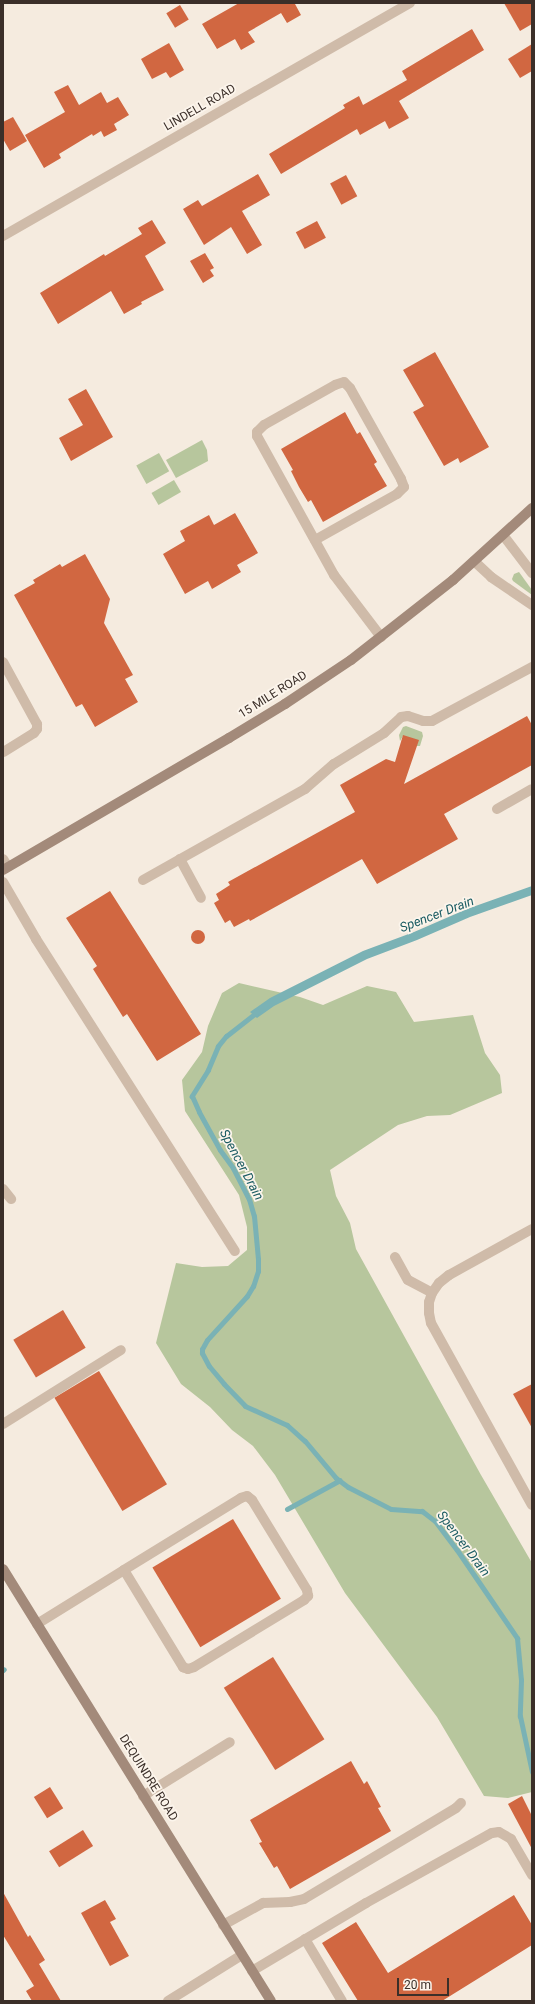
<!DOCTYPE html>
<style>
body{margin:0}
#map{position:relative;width:535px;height:2004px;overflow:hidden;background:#f5ebdf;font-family:Roboto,sans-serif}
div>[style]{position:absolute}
.green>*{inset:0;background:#b7c69d;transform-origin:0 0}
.water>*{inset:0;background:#7ab2b5}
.stream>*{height:5px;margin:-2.5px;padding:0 2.5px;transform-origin:2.5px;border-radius:2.5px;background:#7ab2b5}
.building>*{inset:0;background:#d16741;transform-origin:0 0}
.round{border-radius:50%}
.lane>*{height:10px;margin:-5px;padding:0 5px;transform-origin:5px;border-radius:5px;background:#cfbba9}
.street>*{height:10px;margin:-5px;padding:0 5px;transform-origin:5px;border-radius:5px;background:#cfbba9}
.secondary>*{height:10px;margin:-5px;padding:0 5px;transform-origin:5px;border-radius:5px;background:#a38a7a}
span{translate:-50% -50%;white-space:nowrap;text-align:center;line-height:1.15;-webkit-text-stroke:3.5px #fcf5ec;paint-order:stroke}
.street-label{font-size:12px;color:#3b2f29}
.water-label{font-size:13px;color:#1a5b62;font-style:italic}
.frame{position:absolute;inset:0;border:4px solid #3b2f29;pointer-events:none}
.scale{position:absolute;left:397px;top:1978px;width:52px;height:18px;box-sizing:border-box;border:2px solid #3b2f29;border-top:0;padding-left:5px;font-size:12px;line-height:14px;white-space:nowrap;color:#3b2f29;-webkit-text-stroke:3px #fcf5ec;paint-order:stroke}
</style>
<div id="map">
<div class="green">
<div style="clip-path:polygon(202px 440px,207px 450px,208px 461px,176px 478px,166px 460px)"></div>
<div style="left:159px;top:453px;width:21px;height:26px;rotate:61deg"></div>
<div style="left:174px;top:480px;width:14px;height:26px;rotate:60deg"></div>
<div style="clip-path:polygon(519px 572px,532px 590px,532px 595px,513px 581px,512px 579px,514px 574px)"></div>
<div style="clip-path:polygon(406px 726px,422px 732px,423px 736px,420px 746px,417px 746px,403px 736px,400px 741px,399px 735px,403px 727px)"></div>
<div style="clip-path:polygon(239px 983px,300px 997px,323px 1005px,367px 986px,396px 992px,414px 1022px,473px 1015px,485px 1053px,500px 1075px,502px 1093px,450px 1115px,427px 1116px,398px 1125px,330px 1170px,336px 1196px,350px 1223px,356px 1249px,481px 1475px,532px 1563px,532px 1792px,508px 1798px,484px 1796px,437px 1717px,345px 1593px,275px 1475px,253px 1446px,232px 1430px,210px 1407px,181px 1384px,156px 1343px,176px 1263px,202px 1267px,228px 1266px,247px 1250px,247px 1227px,239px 1195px,185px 1111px,182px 1080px,202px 1052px,208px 1026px,222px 993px)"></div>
</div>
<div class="water">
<div style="clip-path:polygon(532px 886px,532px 895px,470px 917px,417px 940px,367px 959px,274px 1006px,257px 1018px,250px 1012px,270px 998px,363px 951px,414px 932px,467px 909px)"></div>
</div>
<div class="stream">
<div style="left:257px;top:1012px;width:39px;rotate:142deg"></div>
<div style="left:226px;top:1036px;width:13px;rotate:129deg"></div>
<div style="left:218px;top:1046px;width:26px;rotate:113deg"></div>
<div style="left:208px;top:1070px;width:31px;rotate:122deg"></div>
<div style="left:192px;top:1096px;width:17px;rotate:66deg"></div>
<div style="left:199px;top:1112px;width:43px;rotate:61.1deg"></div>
<div style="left:220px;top:1150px;width:22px;rotate:54deg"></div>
<div style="left:233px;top:1168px;width:35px;rotate:63deg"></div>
<div style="left:249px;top:1199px;width:18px;rotate:74deg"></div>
<div style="left:254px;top:1216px;width:43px;rotate:84.7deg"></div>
<div style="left:258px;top:1259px;width:12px;rotate:90deg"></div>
<div style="left:258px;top:1271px;width:16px;rotate:108deg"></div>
<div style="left:253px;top:1286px;width:12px;rotate:121deg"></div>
<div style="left:247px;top:1296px;width:59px;rotate:132.3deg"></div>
<div style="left:207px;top:1340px;width:10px;rotate:119deg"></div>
<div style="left:202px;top:1349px;width:4px;rotate:90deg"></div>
<div style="left:202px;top:1353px;width:15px;rotate:62deg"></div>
<div style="left:209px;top:1366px;width:23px;rotate:50deg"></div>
<div style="left:224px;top:1384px;width:30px;rotate:46deg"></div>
<div style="left:245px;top:1406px;width:46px;rotate:24.3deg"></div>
<div style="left:287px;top:1425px;width:24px;rotate:42deg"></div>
<div style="left:305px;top:1441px;width:48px;rotate:50deg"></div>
<div style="left:336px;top:1478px;width:15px;rotate:37deg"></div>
<div style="left:348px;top:1487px;width:48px;rotate:27.1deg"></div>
<div style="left:391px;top:1509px;width:31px;rotate:4deg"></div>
<div style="left:422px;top:1511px;width:16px;rotate:38deg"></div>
<div style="left:435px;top:1521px;width:36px;rotate:53deg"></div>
<div style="left:457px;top:1550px;width:107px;rotate:55.7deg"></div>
<div style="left:517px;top:1638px;width:42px;rotate:84.6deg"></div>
<div style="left:521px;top:1680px;width:36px;rotate:92deg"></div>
<div style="left:520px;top:1716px;width:57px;rotate:77.9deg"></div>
<div style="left:287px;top:1509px;width:60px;rotate:-28.7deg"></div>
<div style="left:3px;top:1670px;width:1px;rotate:-45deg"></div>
</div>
<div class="building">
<div style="clip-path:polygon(239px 3px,297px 3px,295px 4px,301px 15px,287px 23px,281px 13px,248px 32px,255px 42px,241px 50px,235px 39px,217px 49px,202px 24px)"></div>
<div style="clip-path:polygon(504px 3px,532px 3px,532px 24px,520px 31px)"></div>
<div style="left:180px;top:5px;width:17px;height:16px;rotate:59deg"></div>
<div style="clip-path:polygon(472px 29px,484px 50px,399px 101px,409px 118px,389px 129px,385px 121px,360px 135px,357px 129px,281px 174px,269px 154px,345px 108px,343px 105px,359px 96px,363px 105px,407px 80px,402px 71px)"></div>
<div style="clip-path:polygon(169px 43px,184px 70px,170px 78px,166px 72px,152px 79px,141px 59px)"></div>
<div style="clip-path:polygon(532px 44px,532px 71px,520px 78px,508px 59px)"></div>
<div style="clip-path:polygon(68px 85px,79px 105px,101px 92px,107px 103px,118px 97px,129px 115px,114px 124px,117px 130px,104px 137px,101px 131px,93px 136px,92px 134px,59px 154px,61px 158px,44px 168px,25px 135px,65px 112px,54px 92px)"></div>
<div style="clip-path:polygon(13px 117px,27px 141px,10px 151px,3px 139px,3px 122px)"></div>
<div style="clip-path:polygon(258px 174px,270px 195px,242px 211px,262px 245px,247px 254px,231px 227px,204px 245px,183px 209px,198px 200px,202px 206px)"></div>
<div style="left:346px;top:175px;width:24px;height:18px;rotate:62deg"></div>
<div style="clip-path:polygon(152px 220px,166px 243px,145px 256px,164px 290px,141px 302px,142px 304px,124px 314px,111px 291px,58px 324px,40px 293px,104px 254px,105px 256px,142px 234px,138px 228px)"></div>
<div style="left:317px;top:221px;width:19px;height:24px;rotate:62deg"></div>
<div style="clip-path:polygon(205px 253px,214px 268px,210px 270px,214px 276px,203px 283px,190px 261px)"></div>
<div style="clip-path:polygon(435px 352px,489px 447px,460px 463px,458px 458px,444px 466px,413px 412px,424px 406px,403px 370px)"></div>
<div style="clip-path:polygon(86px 389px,113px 437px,71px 461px,59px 438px,83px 425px,68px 399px)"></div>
<div style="clip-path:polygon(345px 412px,357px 434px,360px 432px,377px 462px,374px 464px,387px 486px,323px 522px,311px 500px,308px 502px,299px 487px,291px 471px,293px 470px,281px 449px)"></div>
<div style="clip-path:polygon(235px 513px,258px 553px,237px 565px,241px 572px,212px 589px,208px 581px,185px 594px,163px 554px,185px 541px,180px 531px,209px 515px,214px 525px)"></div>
<div style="clip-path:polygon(85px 554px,110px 599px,104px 623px,133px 675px,125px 679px,138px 702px,95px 727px,82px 704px,76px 707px,14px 595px,35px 583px,33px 580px,60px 564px,62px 567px)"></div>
<div style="clip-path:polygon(527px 716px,532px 725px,532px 765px,444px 814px,458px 839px,377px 884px,362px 859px,250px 921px,249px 919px,234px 927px,230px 920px,225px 923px,214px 903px,219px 900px,216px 894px,230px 885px,228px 882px,355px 812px,340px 785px,386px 759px,395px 762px,403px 735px,419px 740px,404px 784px)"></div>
<div style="clip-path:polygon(110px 891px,201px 1034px,157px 1061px,127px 1014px,123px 1017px,93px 969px,97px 966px,66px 918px)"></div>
<div class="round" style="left:191px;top:930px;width:14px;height:14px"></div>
<div style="left:63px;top:1310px;width:44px;height:58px;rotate:59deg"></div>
<div style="left:99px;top:1371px;width:132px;height:52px;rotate:59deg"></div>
<div style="clip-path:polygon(532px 1384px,532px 1428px,513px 1394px)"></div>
<div style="left:233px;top:1519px;width:93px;height:94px;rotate:59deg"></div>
<div style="left:273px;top:1657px;width:97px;height:58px;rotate:58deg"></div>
<div style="clip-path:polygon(351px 1761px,364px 1784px,367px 1781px,381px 1807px,378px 1808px,391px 1831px,290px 1889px,277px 1866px,274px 1868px,259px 1843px,262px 1842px,250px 1820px)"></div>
<div style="left:50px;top:1787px;width:25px;height:19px;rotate:58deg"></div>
<div style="clip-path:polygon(522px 1796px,532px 1816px,532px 1849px,508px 1804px)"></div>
<div style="left:83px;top:1830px;width:19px;height:40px;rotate:58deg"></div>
<div style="clip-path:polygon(3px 1892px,28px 1937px,30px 1935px,45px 1960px,39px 1964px,61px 2001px,32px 2001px,26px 1991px,34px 1986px,3px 1935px)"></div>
<div style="clip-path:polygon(514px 1895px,532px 1925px,532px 1945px,442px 2001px,358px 2001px,322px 1943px,356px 1922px,388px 1973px)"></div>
<div style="clip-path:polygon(105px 1900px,116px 1919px,110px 1922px,129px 1956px,110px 1966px,81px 1913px)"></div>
</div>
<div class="lane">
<div style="left:315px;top:540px;width:94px;rotate:-29.3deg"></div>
<div style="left:397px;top:494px;width:10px;rotate:-45deg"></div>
<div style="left:404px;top:487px;width:9px;rotate:-111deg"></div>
<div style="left:401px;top:479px;width:104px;rotate:-119.3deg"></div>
<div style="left:350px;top:388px;width:8px;rotate:-135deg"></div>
<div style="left:344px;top:382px;width:9px;rotate:162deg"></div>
<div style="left:335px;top:385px;width:81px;rotate:150.6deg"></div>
<div style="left:264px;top:425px;width:10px;rotate:135deg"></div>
<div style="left:257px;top:432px;width:4px;rotate:90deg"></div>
<div style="left:257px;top:436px;width:159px;rotate:61deg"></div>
<div style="left:334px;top:575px;width:78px;rotate:52.8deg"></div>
<div style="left:3px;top:662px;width:71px;rotate:61.3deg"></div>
<div style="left:37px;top:724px;width:5px;rotate:90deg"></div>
<div style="left:37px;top:729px;width:5px;rotate:127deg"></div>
<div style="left:34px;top:733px;width:36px;rotate:148deg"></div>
<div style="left:497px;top:809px;width:40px;rotate:-29.7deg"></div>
<div style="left:3px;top:859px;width:9px;rotate:58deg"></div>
<div style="left:180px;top:859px;width:44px;rotate:61.7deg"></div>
<div style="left:143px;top:880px;width:186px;rotate:-29.3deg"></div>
<div style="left:305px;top:789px;width:38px;rotate:-41deg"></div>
<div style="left:334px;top:764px;width:59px;rotate:-31.8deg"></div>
<div style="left:384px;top:733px;width:23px;rotate:-43deg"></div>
<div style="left:401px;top:717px;width:7px;rotate:-8deg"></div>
<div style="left:408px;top:716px;width:16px;rotate:18deg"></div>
<div style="left:423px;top:721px;width:9px"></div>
<div style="left:432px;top:721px;width:114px;rotate:-28.4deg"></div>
<div style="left:3px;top:882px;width:66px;rotate:59.9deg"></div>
<div style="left:36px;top:939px;width:370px;rotate:57.5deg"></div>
<div style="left:3px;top:1189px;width:13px;rotate:51deg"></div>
<div style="left:532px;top:1229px;width:95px;rotate:151deg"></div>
<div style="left:449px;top:1275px;width:13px;rotate:141deg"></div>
<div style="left:439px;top:1283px;width:12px;rotate:125deg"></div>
<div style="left:432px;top:1293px;width:9px;rotate:108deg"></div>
<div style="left:429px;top:1302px;width:11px;rotate:90deg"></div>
<div style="left:429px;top:1313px;width:10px;rotate:79deg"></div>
<div style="left:431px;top:1323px;width:208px;rotate:61deg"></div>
<div style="left:395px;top:1257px;width:26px;rotate:61deg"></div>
<div style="left:408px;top:1280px;width:27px;rotate:28deg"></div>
<div style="left:3px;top:1424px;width:139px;rotate:-32.1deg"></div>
<div style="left:37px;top:1624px;width:102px;rotate:-31.8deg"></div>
<div style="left:124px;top:1570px;width:114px;rotate:58.7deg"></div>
<div style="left:183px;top:1667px;width:5px;rotate:22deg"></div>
<div style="left:188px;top:1669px;width:6px;rotate:-18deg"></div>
<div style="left:194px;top:1667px;width:129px;rotate:-31.3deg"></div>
<div style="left:304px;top:1600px;width:6px;rotate:-45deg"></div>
<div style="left:308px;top:1596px;width:6px;rotate:-99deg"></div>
<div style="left:307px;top:1590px;width:105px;rotate:-121.4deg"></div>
<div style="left:252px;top:1500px;width:6px;rotate:-141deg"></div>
<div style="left:247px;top:1496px;width:6px;rotate:162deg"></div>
<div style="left:241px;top:1498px;width:137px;rotate:148.4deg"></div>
<div style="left:143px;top:1796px;width:102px;rotate:-31.8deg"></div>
<div style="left:223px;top:1925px;width:46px;rotate:-28.8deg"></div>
<div style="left:263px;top:1903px;width:27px;rotate:-2deg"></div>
<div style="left:290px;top:1902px;width:14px;rotate:-12deg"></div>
<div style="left:304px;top:1899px;width:177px;rotate:-30.9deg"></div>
<div style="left:456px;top:1808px;width:7px;rotate:-45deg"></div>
<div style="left:305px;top:1939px;width:72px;rotate:59.2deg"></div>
<div style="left:252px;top:1971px;width:133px;rotate:-30.8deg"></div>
<div style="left:366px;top:1903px;width:144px;rotate:-29.1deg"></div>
<div style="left:492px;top:1833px;width:7px;rotate:-8deg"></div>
<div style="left:499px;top:1832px;width:14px;rotate:30deg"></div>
<div style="left:511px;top:1839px;width:42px;rotate:59.7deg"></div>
</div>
<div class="street">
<div style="left:3px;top:236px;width:469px;rotate:-29.8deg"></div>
<div style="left:503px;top:535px;width:48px;rotate:52.7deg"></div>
<div style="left:474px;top:561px;width:23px;rotate:43deg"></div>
<div style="left:491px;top:577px;width:50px;rotate:34.3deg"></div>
<div style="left:168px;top:2001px;width:87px;rotate:-31.9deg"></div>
</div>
<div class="secondary">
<div style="left:3px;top:870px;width:262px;rotate:-30.3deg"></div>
<div style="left:229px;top:738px;width:66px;rotate:-31.3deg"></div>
<div style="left:285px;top:704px;width:79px;rotate:-33.7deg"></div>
<div style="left:351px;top:660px;width:130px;rotate:-38.1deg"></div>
<div style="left:453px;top:580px;width:107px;rotate:-42.3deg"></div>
<div style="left:3px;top:1569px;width:508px;rotate:58.19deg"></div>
</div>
<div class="street-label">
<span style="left:200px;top:108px;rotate:-30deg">LINDELL ROAD</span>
<span style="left:273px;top:695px;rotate:-32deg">15 MILE ROAD</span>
<span style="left:148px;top:1778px;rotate:58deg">DEQUINDRE ROAD</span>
</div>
<div class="water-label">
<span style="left:437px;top:915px;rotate:-21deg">Spencer Drain</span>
<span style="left:241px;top:1165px;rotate:62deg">Spencer Drain</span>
<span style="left:463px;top:1544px;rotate:53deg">Spencer Drain</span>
</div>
<div class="frame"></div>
<div class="scale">20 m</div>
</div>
